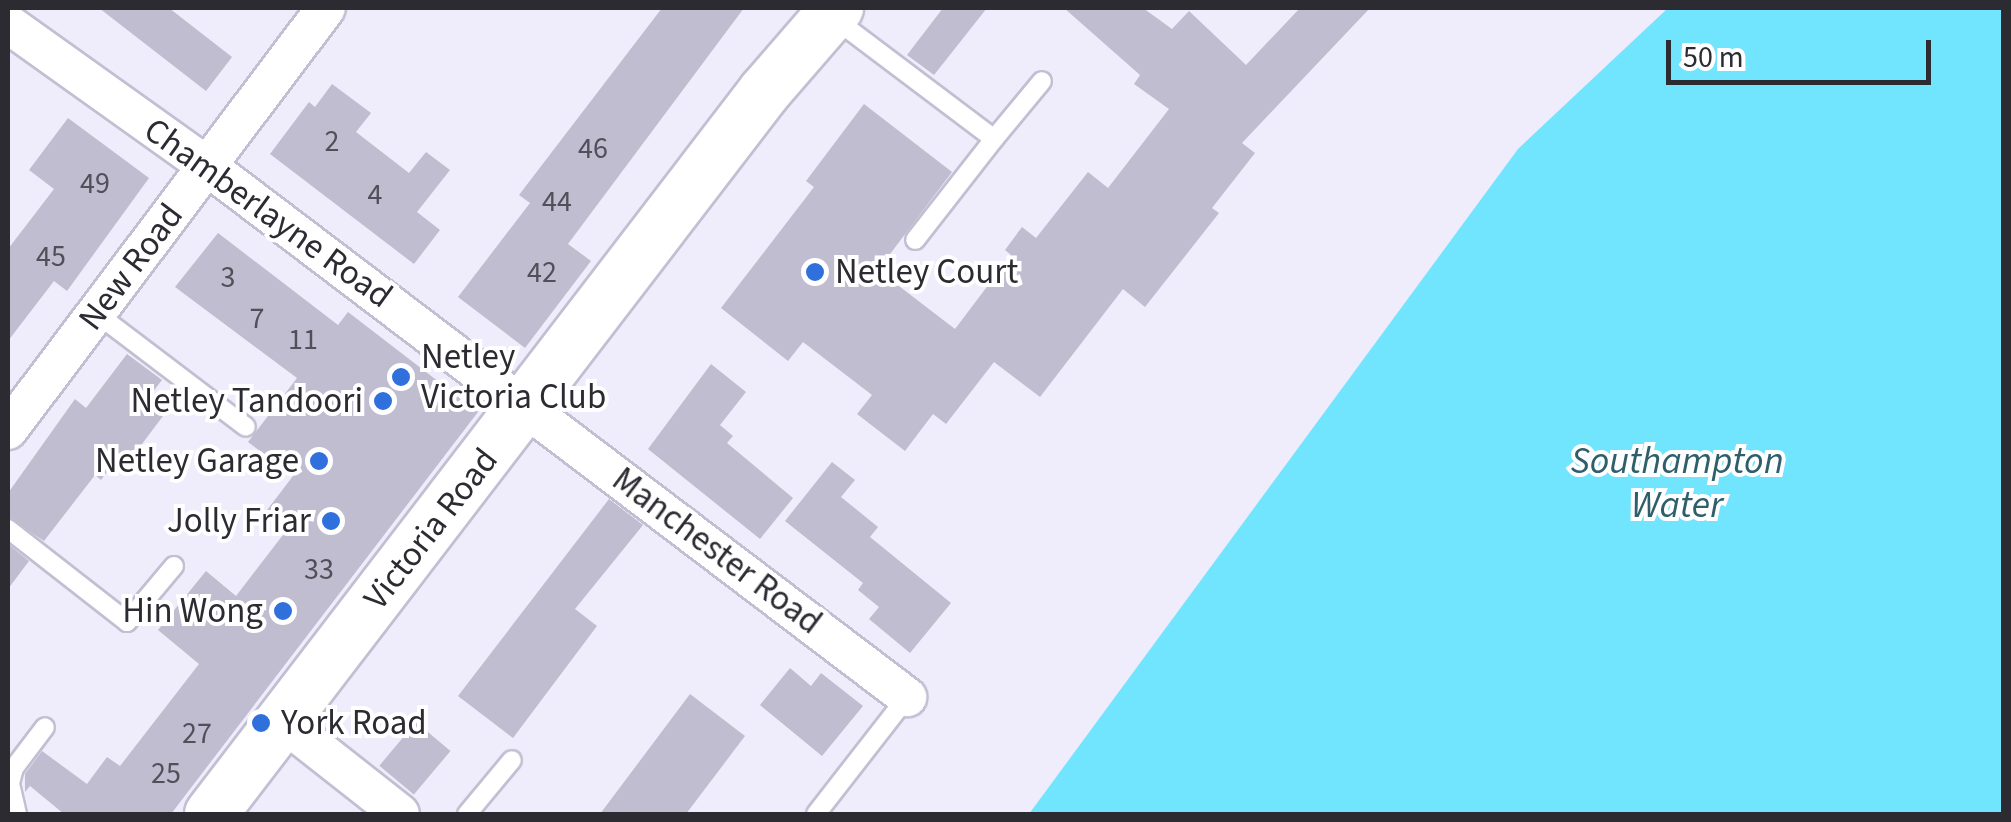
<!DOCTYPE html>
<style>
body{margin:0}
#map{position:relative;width:2011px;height:822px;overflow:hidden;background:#efecfc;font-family:"Source Sans 3",sans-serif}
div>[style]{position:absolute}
.water>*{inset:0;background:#71e4fe}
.building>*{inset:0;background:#c0bdd0;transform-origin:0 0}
.roads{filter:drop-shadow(2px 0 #c2bfd2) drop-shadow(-2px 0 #c2bfd2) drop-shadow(0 2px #c2bfd2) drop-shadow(0 -2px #c2bfd2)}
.lane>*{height:18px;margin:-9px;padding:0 9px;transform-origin:9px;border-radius:9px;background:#fff}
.street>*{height:38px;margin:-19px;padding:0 19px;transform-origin:19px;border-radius:19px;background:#fff}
.secondary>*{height:52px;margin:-26px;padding:0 26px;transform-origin:26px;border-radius:26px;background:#fff}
.dots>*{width:28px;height:28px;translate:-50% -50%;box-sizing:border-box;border:5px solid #fff;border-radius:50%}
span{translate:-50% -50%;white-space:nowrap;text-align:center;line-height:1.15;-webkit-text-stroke:8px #fff;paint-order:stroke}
.number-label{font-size:30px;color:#51505a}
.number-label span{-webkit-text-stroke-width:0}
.street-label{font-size:35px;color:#2c2b32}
.poi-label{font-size:35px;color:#2c2b32}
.left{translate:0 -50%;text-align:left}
.right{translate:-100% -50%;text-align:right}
.water-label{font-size:38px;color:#2e5f6b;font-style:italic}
.frame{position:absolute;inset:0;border:10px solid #2c2b32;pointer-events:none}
.scale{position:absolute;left:1666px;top:40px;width:265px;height:45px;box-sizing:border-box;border:5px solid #2c2b32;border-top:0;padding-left:12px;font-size:30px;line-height:35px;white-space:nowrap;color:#2c2b32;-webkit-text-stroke:8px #fff;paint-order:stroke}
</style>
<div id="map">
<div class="water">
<div style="clip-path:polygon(1668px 8px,2003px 8px,2003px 814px,1029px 814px,1518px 149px)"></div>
</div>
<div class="building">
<div style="clip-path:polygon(99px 8px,169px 8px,232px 57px,206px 91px)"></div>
<div style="clip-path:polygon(662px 8px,744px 8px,568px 244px,591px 261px,525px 348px,458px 297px,530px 203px,519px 195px)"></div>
<div style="clip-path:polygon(943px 8px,987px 8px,934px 75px,907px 55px)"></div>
<div style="clip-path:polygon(1064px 8px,1143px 8px,1172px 29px,1189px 11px,1246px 65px,1300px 8px,1370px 8px,1242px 143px,1255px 153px,1212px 208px,1219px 213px,1145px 307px,1123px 289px,1040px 397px,994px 362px,946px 424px,933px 414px,905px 451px,857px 414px,872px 395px,803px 342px,788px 361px,721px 308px,814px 187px,806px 181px,864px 104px,952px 172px,878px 270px,955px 329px,1011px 255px,1005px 250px,1022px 227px,1036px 238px,1088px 172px,1108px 188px,1169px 109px,1134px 84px,1140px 75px)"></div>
<div style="clip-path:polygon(332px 84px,371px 113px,356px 132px,409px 173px,426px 152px,450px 170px,417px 212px,440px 230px,414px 264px,270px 154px,309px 102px,315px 107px)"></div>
<div style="clip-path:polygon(68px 118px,149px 178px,67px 291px,54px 281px,8px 341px,8px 249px,54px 189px,29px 170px)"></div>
<div style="clip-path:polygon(218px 233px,338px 325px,348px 312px,478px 412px,171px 814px,64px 814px,30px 786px,25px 792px,25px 774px,42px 751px,87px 784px,107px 757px,120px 766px,199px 664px,158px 630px,206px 571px,236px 596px,286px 531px,264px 514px,293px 476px,248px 442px,297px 378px,175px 287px)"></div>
<div style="clip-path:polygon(127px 354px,162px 380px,145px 402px,163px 416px,121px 472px,112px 465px,101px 480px,95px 475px,44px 541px,8px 517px,8px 493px,75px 399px,86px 408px)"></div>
<div style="clip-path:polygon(711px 364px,746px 392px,720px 425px,733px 436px,727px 443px,793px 498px,760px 539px,648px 449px)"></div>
<div style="clip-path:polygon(832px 462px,855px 480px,841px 497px,878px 527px,870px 537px,951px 603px,910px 653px,869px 619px,879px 607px,858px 590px,863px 583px,785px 521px)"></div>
<div style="clip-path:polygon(609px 499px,643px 525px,575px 609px,597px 626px,513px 738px,458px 696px)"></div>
<div style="clip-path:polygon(8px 544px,29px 561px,8px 589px)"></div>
<div style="clip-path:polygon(790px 668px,811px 686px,821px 673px,863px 706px,822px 756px,760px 705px)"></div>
<div style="clip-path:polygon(690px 694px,745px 736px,686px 814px,600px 814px)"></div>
<div style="left:416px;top:722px;width:45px;height:57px;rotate:40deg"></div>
</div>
<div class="roads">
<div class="lane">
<div style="left:835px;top:19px;width:199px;rotate:37deg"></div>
<div style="left:994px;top:139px;width:128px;rotate:128deg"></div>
<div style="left:994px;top:139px;width:75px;rotate:-50.4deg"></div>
<div style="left:96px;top:313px;width:188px;rotate:37.2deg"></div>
<div style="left:8px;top:529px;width:151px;rotate:38deg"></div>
<div style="left:127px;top:622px;width:73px;rotate:-50deg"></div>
<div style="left:17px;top:814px;width:32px;rotate:-103deg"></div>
<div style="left:10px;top:783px;width:16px;rotate:-75deg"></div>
<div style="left:14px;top:768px;width:51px;rotate:-52.9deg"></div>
<div style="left:467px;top:814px;width:70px;rotate:-50.2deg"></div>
<div style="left:816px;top:814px;width:148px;rotate:-52.1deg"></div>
</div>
<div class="street">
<div style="left:8px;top:24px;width:244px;rotate:35.5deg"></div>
<div style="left:207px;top:166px;width:879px;rotate:37.18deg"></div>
<div style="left:8px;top:430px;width:528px;rotate:-53deg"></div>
<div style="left:282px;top:721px;width:150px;rotate:38.2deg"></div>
</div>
<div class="secondary">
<div style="left:211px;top:814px;width:911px;rotate:-52.54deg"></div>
<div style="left:765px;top:91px;width:110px;rotate:-49.1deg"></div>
</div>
</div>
<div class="dots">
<div style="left:815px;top:272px;background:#2f70dd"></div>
<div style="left:401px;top:377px;background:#2f70dd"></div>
<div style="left:383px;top:401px;background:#2f70dd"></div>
<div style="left:319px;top:461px;background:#2f70dd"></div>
<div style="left:331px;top:521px;background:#2f70dd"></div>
<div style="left:283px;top:611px;background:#2f70dd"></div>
<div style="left:261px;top:723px;background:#2f70dd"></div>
</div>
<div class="number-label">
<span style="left:332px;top:142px">2</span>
<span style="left:593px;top:149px">46</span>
<span style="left:95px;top:184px">49</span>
<span style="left:375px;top:195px">4</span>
<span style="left:557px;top:202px">44</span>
<span style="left:51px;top:257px">45</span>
<span style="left:542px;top:273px">42</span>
<span style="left:228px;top:278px">3</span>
<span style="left:257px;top:319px">7</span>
<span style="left:303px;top:340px">11</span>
<span style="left:319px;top:570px">33</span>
<span style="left:197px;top:734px">27</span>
<span style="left:166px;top:774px">25</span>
</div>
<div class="street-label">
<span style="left:268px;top:213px;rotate:36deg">Chamberlayne Road</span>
<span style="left:131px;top:267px;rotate:-53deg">New Road</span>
<span style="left:431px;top:529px;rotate:-52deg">Victoria Road</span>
<span style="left:717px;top:551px;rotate:37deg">Manchester Road</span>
</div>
<div class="poi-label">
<span class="left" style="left:835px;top:272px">Netley Court</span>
<span class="left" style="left:421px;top:377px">Netley<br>Victoria Club</span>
<span class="right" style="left:363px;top:401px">Netley Tandoori</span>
<span class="right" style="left:299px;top:461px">Netley Garage</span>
<span class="right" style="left:311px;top:521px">Jolly Friar</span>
<span class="right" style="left:263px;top:611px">Hin Wong</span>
<span class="left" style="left:281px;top:723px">York Road</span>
</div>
<div class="water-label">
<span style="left:1677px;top:484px">Southampton<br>Water</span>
</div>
<div class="frame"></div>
<div class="scale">50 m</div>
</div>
